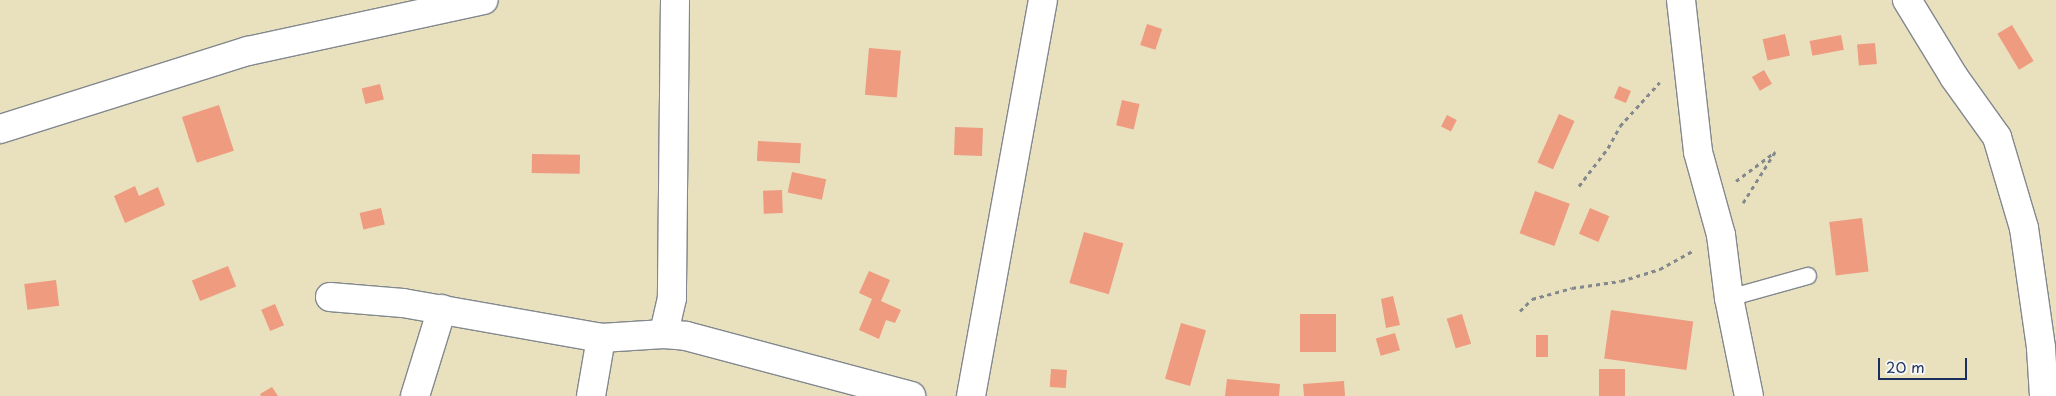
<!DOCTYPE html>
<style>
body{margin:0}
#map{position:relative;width:2056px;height:396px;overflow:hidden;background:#e9e1be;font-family:"Playpen Sans",sans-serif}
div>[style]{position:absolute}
.building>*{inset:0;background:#ee9b80;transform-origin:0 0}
.path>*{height:3px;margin-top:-1.5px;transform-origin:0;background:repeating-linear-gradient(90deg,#82888e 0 4px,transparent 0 8px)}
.roads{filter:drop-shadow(1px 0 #82888e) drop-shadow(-1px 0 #82888e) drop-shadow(0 1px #82888e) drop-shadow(0 -1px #82888e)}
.service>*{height:16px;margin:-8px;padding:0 8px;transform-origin:8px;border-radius:8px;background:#fff}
.minor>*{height:28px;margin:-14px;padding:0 14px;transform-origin:14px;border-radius:14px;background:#fff}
span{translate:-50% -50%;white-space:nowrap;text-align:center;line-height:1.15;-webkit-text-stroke:4px #f6f6f2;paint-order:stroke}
.scale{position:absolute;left:1878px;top:358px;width:89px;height:22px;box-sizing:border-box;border:2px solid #1b2f5e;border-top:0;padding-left:6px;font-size:15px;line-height:18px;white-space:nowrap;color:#1b2f5e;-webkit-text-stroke:4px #f6f6f2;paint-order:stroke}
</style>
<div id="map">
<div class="building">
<div style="left:1147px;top:24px;width:16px;height:22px;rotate:18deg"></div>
<div style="left:2012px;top:25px;width:42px;height:17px;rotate:59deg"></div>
<div style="left:1785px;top:34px;width:22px;height:23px;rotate:77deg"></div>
<div style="left:1841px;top:35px;width:15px;height:32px;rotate:79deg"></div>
<div style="left:1875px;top:43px;width:21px;height:18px;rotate:85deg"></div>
<div style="left:869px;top:48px;width:32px;height:47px;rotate:5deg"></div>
<div style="left:1764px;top:70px;width:16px;height:14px;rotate:60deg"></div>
<div style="left:380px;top:84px;width:16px;height:19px;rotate:76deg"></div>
<div style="left:1619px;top:86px;width:13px;height:13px;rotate:23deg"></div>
<div style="left:1122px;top:100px;width:18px;height:26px;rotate:13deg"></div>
<div style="left:219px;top:105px;width:48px;height:39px;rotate:72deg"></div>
<div style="left:1559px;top:114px;width:17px;height:53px;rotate:24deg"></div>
<div style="left:1447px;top:115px;width:11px;height:13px;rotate:27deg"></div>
<div style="left:955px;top:127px;width:28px;height:28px;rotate:2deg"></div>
<div style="left:758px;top:141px;width:43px;height:20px;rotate:3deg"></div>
<div style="left:532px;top:154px;width:48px;height:19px;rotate:1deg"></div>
<div style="left:792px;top:172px;width:35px;height:21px;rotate:12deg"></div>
<div style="clip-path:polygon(135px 186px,139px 196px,158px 187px,165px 205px,125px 223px,114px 196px)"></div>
<div style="left:782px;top:190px;width:23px;height:19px;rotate:88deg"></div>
<div style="left:1535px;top:191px;width:37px;height:45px;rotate:20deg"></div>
<div style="left:381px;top:208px;width:17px;height:22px;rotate:77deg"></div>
<div style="left:1590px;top:208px;width:21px;height:28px;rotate:23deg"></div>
<div style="left:1862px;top:218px;width:54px;height:33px;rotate:83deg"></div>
<div style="left:1084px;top:232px;width:41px;height:53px;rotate:16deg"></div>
<div style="left:228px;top:266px;width:22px;height:39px;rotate:68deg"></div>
<div style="clip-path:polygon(869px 271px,890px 280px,881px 301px,901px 310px,895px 323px,886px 320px,879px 339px,859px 330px,872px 299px,859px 293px)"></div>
<div style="left:56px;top:280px;width:26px;height:32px;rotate:83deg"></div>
<div style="clip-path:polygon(1393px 296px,1400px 325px,1386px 328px,1381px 299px)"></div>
<div style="left:275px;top:304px;width:23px;height:15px;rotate:67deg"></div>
<div style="left:1611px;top:310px;width:83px;height:49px;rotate:8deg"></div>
<div style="left:1300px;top:314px;width:36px;height:38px"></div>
<div style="left:1462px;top:314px;width:31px;height:16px;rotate:73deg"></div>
<div style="left:1181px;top:323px;width:26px;height:58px;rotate:16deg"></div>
<div style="left:1395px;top:333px;width:18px;height:20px;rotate:74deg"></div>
<div style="left:1536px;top:335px;width:12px;height:22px"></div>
<div style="left:1051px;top:369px;width:16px;height:18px;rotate:4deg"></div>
<div style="left:1599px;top:369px;width:26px;height:27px"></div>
<div style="clip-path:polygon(1227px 379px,1280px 384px,1279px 396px,1225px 396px)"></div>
<div style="clip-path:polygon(1344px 381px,1345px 396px,1304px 396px,1303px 384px)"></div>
<div style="clip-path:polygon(272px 387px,278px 396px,261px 396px,260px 394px)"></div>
</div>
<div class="path">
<div style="left:1736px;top:181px;width:49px;rotate:-36.6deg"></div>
<div style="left:1775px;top:152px;width:60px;rotate:122.1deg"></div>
<div style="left:1579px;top:186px;width:48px;rotate:-52.7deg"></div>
<div style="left:1608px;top:148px;width:25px;rotate:-61deg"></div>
<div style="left:1620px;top:126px;width:59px;rotate:-47.7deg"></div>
<div style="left:1520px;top:311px;width:17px;rotate:-45deg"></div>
<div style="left:1532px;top:299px;width:41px;rotate:-15.4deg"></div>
<div style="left:1572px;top:288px;width:49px;rotate:-8.1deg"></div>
<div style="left:1621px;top:281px;width:41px;rotate:-17.1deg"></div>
<div style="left:1660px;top:269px;width:39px;rotate:-29deg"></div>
</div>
<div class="roads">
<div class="service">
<div style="left:1729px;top:298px;width:82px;rotate:-15.6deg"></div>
</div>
<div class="minor">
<div style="left:675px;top:0;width:298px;rotate:90.6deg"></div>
<div style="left:672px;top:298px;width:37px;rotate:103deg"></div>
<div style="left:664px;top:334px;width:22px;rotate:5deg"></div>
<div style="left:686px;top:336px;width:233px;rotate:14.9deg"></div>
<div style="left:1681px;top:0;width:153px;rotate:83.6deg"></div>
<div style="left:1698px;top:152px;width:86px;rotate:74.5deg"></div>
<div style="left:1721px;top:235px;width:64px;rotate:82.8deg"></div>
<div style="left:1729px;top:298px;width:100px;rotate:78.5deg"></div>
<div style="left:1907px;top:0;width:90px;rotate:58.6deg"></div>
<div style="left:1954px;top:77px;width:74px;rotate:54.4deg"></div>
<div style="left:1997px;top:137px;width:95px;rotate:73.5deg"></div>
<div style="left:2024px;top:228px;width:121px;rotate:81.9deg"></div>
<div style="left:2041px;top:348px;width:48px;rotate:86.4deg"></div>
<div style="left:0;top:129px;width:260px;rotate:-17.5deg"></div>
<div style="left:248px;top:51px;width:241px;rotate:-12.2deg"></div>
<div style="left:330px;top:297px;width:73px;rotate:4.7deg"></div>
<div style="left:403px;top:303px;width:201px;rotate:10deg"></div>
<div style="left:601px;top:338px;width:63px;rotate:-3.6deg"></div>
<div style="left:415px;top:396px;width:91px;rotate:-72.8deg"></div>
<div style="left:591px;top:396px;width:59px;rotate:-80.2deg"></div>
<div style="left:971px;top:396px;width:402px;rotate:-79.7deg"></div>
</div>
</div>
<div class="scale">20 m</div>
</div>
